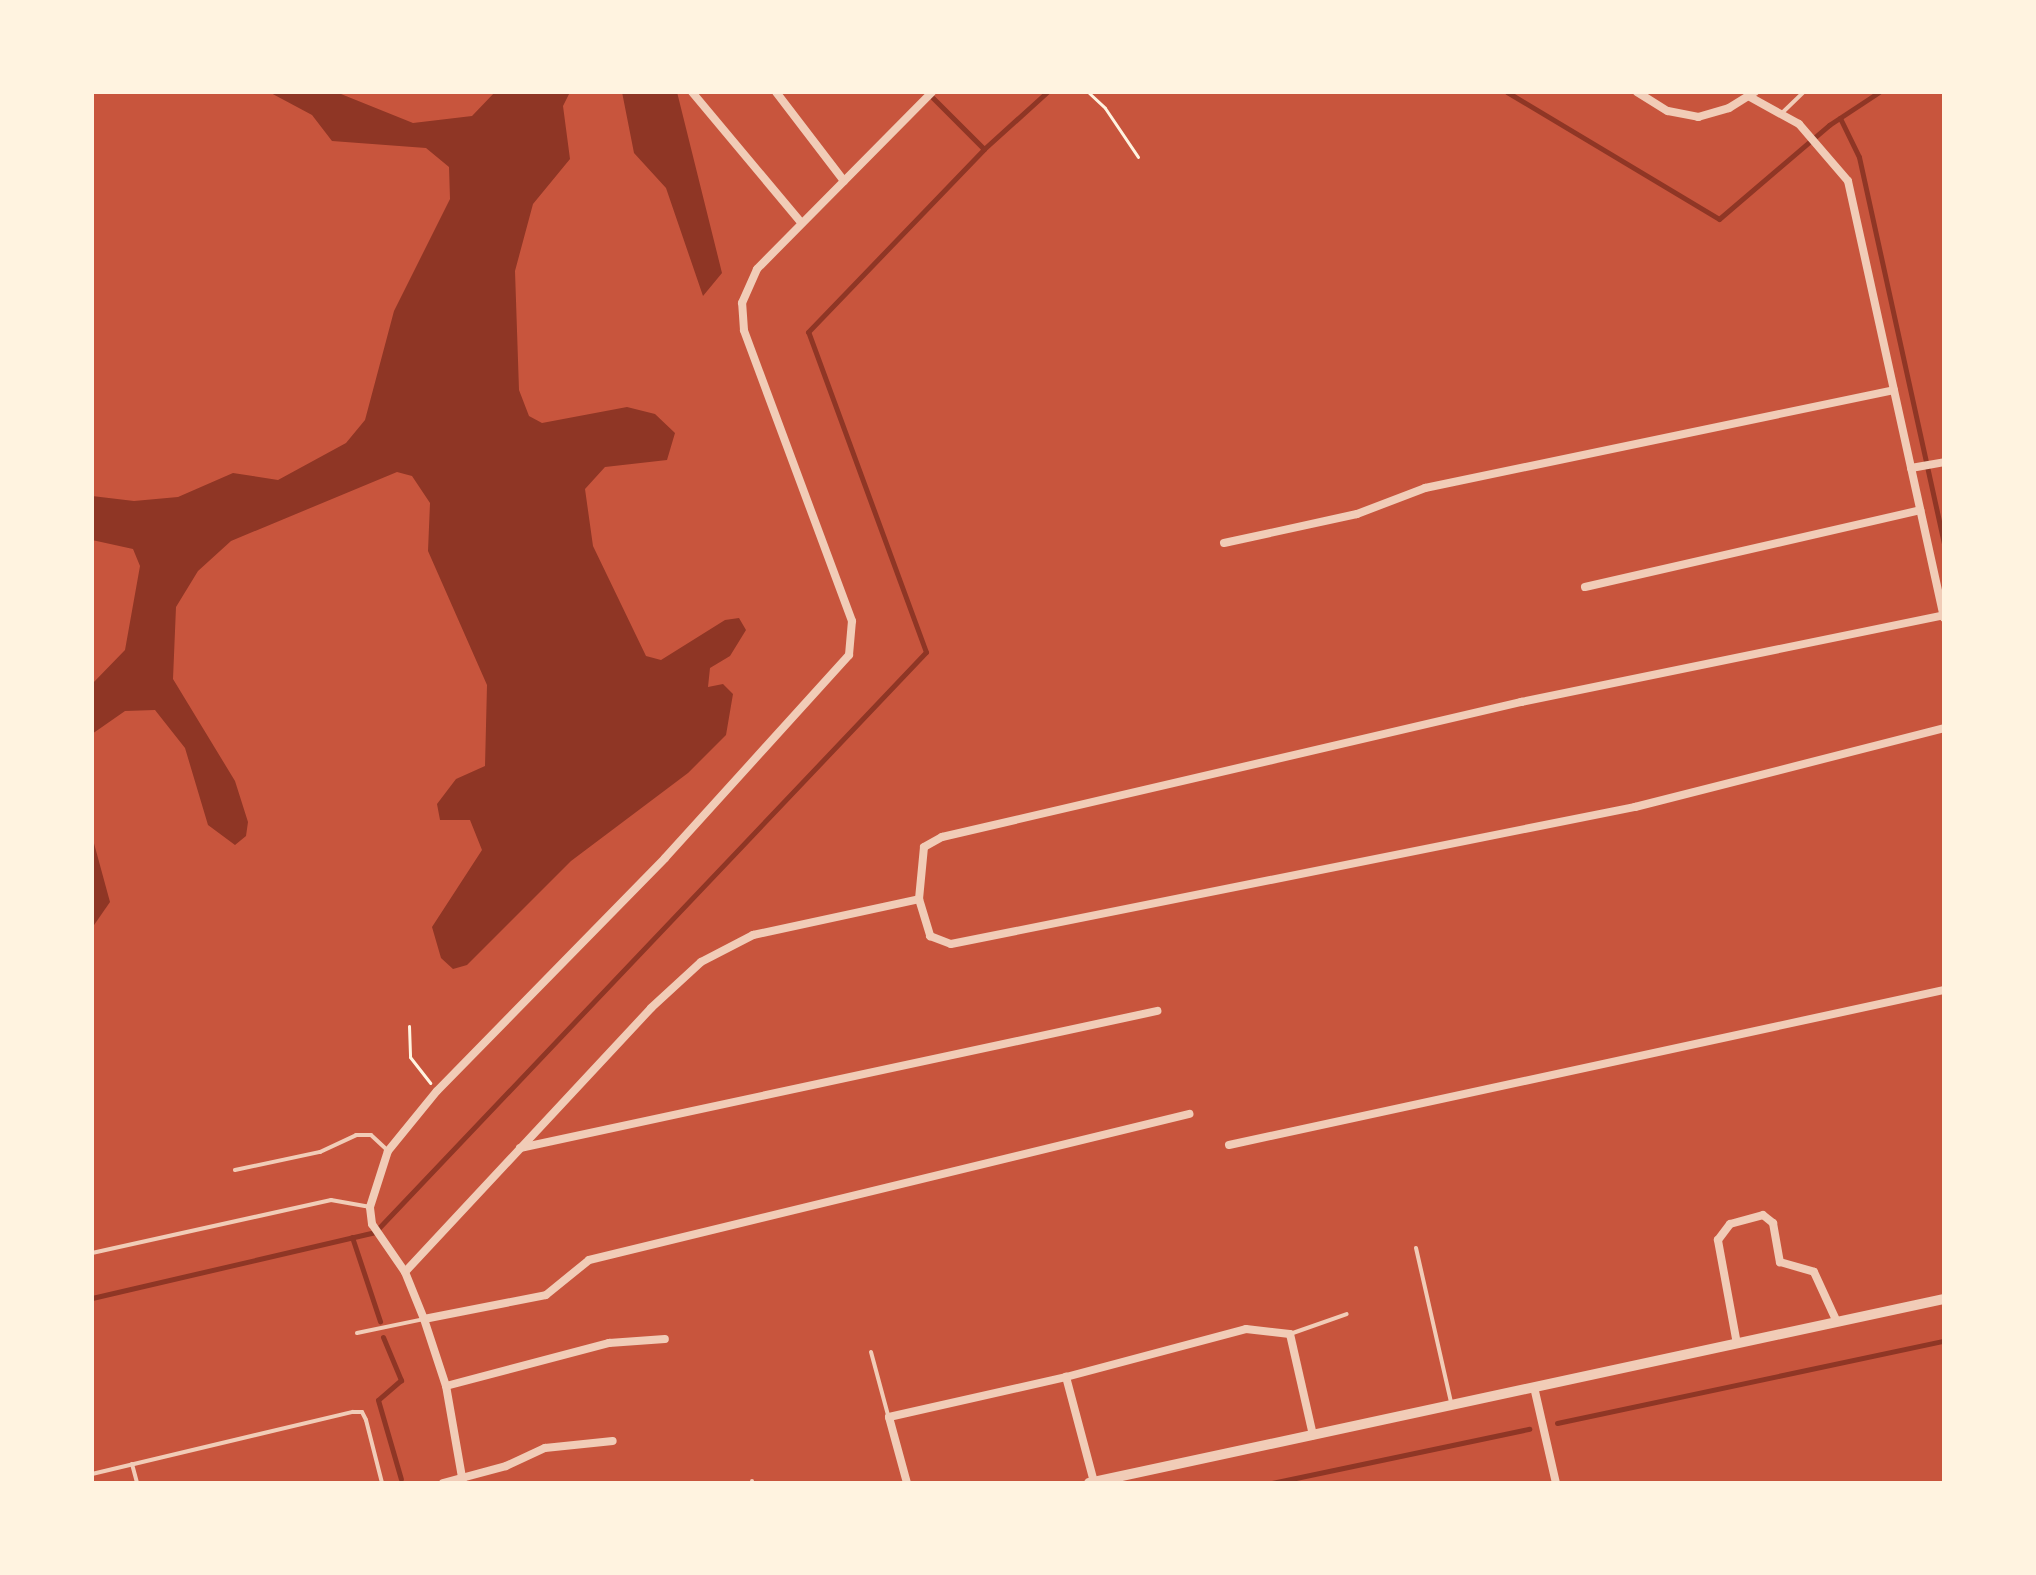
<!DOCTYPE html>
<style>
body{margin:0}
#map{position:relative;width:2036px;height:1575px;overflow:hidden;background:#c8553d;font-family:"Fira Sans",sans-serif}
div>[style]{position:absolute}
.water>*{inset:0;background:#8f3625}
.stream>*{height:5px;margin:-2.5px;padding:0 2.5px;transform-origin:2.5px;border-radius:2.5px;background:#8f3625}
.path>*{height:3px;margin:-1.5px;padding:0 1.5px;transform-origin:1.5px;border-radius:1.5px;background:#fff3e0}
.service>*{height:4px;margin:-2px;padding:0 2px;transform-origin:2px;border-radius:2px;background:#f1ccb7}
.minor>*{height:8px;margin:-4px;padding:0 4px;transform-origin:4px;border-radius:4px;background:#f1ccb7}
.tertiary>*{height:10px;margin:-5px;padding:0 5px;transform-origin:5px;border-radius:5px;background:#f1ccb7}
span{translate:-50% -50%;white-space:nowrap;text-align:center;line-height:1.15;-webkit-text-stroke:8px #fff3e0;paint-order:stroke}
.frame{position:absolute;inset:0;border:94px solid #fff3e0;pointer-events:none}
</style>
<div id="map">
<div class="water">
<div style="clip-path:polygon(269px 92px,336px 92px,413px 123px,472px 116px,495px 92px,570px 92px,563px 106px,570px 159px,533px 204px,515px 271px,519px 390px,529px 416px,542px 423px,627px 407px,655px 414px,675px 433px,667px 460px,605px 467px,585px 489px,593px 546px,646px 656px,661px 660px,725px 620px,739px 618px,746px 630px,730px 656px,710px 668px,708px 687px,723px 684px,733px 694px,726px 735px,688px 773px,571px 861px,467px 965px,453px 969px,441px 958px,432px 927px,482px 850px,470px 820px,440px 820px,437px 804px,456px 779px,485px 766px,487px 685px,428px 551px,430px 503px,412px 476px,397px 472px,231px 541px,198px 571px,176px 607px,173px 679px,235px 781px,248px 822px,246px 836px,235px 845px,208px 825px,185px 748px,155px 710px,125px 711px,92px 734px,92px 684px,125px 650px,140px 566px,133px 549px,92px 540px,92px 496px,134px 501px,178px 497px,233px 473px,278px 480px,346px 443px,365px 420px,394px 311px,450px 199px,449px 167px,426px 148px,332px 141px,312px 115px)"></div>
<div style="clip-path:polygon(622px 92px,677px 92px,722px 273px,703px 296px,666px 188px,634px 153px)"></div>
<div style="clip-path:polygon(92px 836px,110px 902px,92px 928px)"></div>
</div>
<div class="stream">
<div style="left:1507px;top:92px;width:247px;rotate:30.9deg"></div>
<div style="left:1719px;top:219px;width:145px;rotate:-40.5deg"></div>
<div style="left:1829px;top:125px;width:60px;rotate:-33.4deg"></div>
<div style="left:928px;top:93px;width:79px;rotate:45deg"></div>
<div style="left:1840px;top:118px;width:43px;rotate:64deg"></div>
<div style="left:1859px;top:157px;width:397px;rotate:77.6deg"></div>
<div style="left:352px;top:1237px;width:89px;rotate:71.6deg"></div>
<div style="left:92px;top:1298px;width:291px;rotate:-13.1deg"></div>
<div style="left:375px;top:1232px;width:800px;rotate:-46.47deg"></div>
<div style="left:926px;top:652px;width:341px;rotate:-110.2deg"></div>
<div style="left:808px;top:332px;width:254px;rotate:-46.1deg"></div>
<div style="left:984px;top:149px;width:85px;rotate:-42.1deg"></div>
<div style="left:383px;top:1337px;width:47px;rotate:67.3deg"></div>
<div style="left:401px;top:1380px;width:30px;rotate:139deg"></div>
<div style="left:378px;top:1400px;width:82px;rotate:73.8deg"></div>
<div style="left:1557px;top:1423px;width:396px;rotate:-12deg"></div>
<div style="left:1272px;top:1483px;width:263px;rotate:-11.9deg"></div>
</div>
<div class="path">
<div style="left:1088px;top:92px;width:23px;rotate:43deg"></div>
<div style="left:1105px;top:108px;width:59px;rotate:56deg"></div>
<div style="left:409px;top:1026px;width:31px;rotate:88deg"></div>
<div style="left:410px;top:1057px;width:33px;rotate:52deg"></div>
</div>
<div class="service">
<div style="left:1783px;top:112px;width:29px;rotate:-44deg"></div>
<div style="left:235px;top:1170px;width:87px;rotate:-12deg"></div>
<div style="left:320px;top:1152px;width:40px;rotate:-25deg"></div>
<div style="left:356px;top:1135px;width:15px"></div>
<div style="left:371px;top:1135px;width:21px;rotate:43deg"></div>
<div style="left:1416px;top:1248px;width:158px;rotate:77.2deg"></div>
<div style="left:92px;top:1253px;width:245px;rotate:-12.5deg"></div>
<div style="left:331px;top:1200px;width:40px;rotate:10deg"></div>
<div style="left:357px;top:1333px;width:68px;rotate:-11.8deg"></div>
<div style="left:1290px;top:1334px;width:60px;rotate:-19.3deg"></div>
<div style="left:871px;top:1352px;width:65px;rotate:74.9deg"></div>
<div style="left:132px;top:1464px;width:20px;rotate:75deg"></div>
<div style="left:92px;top:1474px;width:268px;rotate:-13.4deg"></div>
<div style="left:353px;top:1412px;width:9px"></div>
<div style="left:362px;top:1412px;width:9px;rotate:63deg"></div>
<div style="left:366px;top:1420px;width:65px;rotate:75.7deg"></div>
<div style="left:752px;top:1481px;width:2px;rotate:90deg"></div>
</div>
<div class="minor">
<div style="left:692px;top:92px;width:168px;rotate:50.1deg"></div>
<div style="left:776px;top:92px;width:112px;rotate:52.6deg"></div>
<div style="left:1637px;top:92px;width:36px;rotate:32deg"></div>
<div style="left:1668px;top:111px;width:31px;rotate:11deg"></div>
<div style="left:1698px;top:117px;width:32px;rotate:-16deg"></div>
<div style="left:1729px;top:108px;width:31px;rotate:-32deg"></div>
<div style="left:1750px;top:97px;width:56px;rotate:28.9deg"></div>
<div style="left:1799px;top:124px;width:75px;rotate:49.3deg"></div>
<div style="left:1848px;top:181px;width:447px;rotate:77.6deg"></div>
<div style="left:1911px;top:468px;width:34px;rotate:-10deg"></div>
<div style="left:1224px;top:543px;width:136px;rotate:-12.3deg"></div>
<div style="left:1357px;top:514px;width:73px;rotate:-20.9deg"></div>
<div style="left:1425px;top:488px;width:479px;rotate:-11.8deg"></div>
<div style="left:1585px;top:587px;width:344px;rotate:-12.9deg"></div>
<div style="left:919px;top:899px;width:52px;rotate:-84.5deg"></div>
<div style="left:924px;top:847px;width:21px;rotate:-29deg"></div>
<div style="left:942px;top:837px;width:595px;rotate:-13.12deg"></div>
<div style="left:1521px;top:702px;width:431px;rotate:-11.6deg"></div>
<div style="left:1229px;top:1145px;width:732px;rotate:-12.23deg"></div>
<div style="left:520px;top:1148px;width:652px;rotate:-12.14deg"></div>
<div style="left:405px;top:1272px;width:361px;rotate:-47deg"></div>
<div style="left:651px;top:1008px;width:68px;rotate:-42.6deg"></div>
<div style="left:701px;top:962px;width:59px;rotate:-27.4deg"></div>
<div style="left:753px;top:935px;width:170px;rotate:-12.2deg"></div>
<div style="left:919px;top:899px;width:39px;rotate:73deg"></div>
<div style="left:930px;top:936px;width:22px;rotate:21deg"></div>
<div style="left:951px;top:944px;width:698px;rotate:-11.33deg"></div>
<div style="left:1635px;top:807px;width:319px;rotate:-14.3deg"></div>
<div style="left:424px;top:1319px;width:124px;rotate:-11.1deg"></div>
<div style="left:546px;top:1295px;width:55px;rotate:-39.1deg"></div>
<div style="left:589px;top:1260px;width:618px;rotate:-13.68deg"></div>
<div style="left:1737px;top:1344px;width:106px;rotate:-100.4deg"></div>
<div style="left:1718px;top:1240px;width:20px;rotate:-53deg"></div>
<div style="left:1730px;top:1224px;width:34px;rotate:-15deg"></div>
<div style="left:1763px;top:1215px;width:13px;rotate:39deg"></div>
<div style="left:1773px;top:1223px;width:40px;rotate:80deg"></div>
<div style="left:1780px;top:1262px;width:35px;rotate:16deg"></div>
<div style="left:1814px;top:1272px;width:55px;rotate:65.3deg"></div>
<div style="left:446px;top:1386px;width:169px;rotate:-14.8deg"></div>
<div style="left:609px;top:1343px;width:56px;rotate:-4.1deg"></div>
<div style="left:1534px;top:1387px;width:98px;rotate:77.1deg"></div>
<div style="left:1094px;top:1482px;width:109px;rotate:-104.9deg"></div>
<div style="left:1066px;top:1377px;width:186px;rotate:-14.9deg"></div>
<div style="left:1246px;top:1329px;width:44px;rotate:6.5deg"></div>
<div style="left:1290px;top:1334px;width:104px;rotate:77.2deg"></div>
<div style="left:443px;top:1483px;width:65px;rotate:-15.1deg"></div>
<div style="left:506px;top:1466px;width:43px;rotate:-24.8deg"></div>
<div style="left:545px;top:1448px;width:68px;rotate:-5.9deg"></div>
<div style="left:463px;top:1483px;width:98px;rotate:-99.9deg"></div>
<div style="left:446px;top:1386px;width:71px;rotate:-108.2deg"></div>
<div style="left:424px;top:1319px;width:51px;rotate:-112deg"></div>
<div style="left:405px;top:1272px;width:58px;rotate:-124.5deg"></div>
<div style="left:372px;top:1224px;width:17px;rotate:-97deg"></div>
<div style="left:370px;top:1207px;width:59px;rotate:-72.2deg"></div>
<div style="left:388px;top:1151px;width:77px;rotate:-50.8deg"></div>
<div style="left:437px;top:1091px;width:326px;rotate:-45.6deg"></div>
<div style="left:665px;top:858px;width:274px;rotate:-47.8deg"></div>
<div style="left:849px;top:655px;width:34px;rotate:-85deg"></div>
<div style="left:852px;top:621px;width:310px;rotate:-110.4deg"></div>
<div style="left:744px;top:330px;width:27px;rotate:-94deg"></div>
<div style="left:742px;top:303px;width:37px;rotate:-66deg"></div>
<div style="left:757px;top:269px;width:249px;rotate:-45.3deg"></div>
<div style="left:907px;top:1483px;width:68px;rotate:-105.3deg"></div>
<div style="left:889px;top:1417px;width:181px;rotate:-12.7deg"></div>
</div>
<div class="tertiary">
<div style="left:1089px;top:1483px;width:875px;rotate:-12.15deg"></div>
</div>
<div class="frame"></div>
</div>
